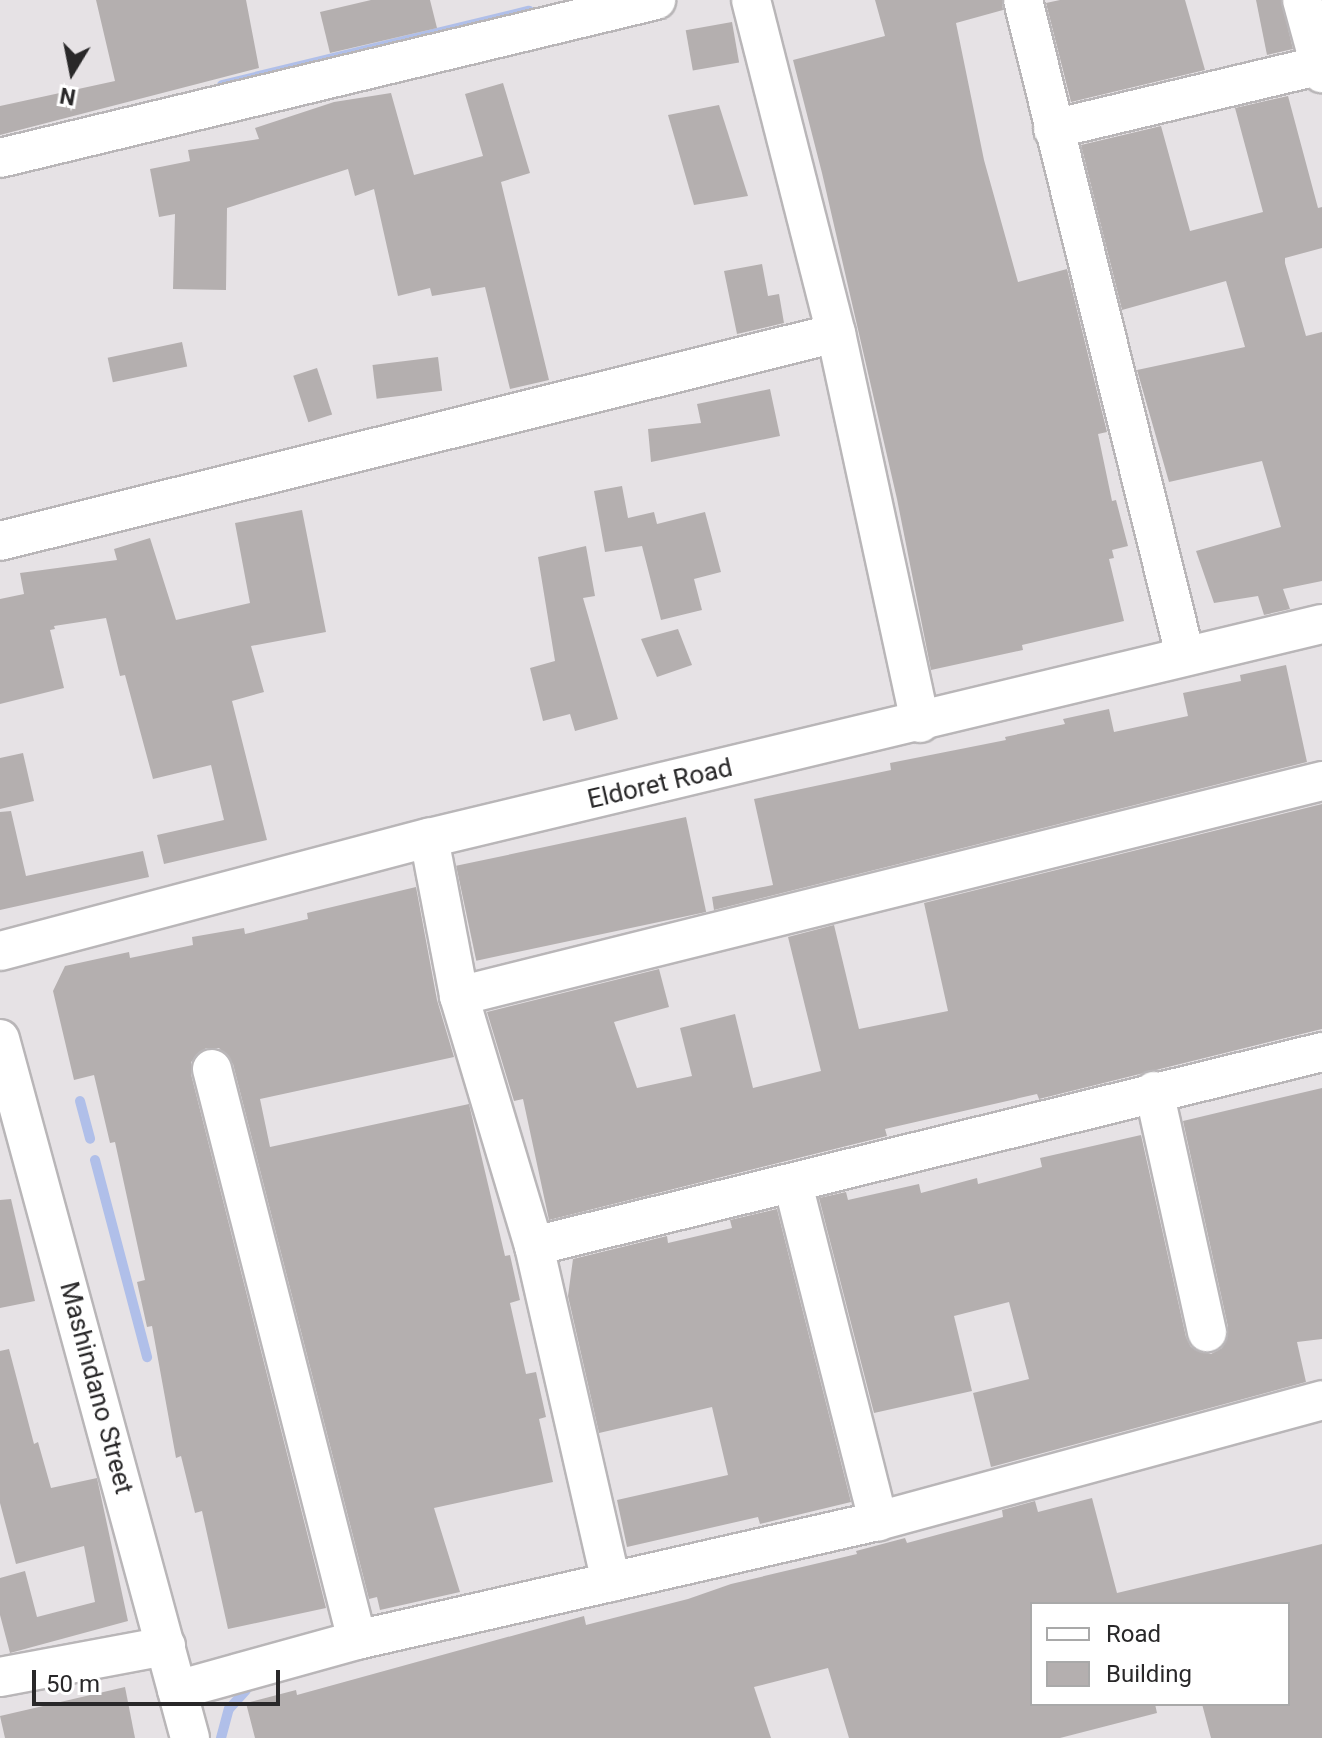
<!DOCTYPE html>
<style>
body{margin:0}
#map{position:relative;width:1322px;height:1738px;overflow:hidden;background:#e6e2e5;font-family:Roboto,sans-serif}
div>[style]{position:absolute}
.stream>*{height:10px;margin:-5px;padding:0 5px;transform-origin:5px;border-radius:5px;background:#b0bfe9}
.building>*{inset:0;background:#b4afaf;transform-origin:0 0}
.roads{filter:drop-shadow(2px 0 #b9b6b8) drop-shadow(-2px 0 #b9b6b8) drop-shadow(0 2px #b9b6b8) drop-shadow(0 -2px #b9b6b8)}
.street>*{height:38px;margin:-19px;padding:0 19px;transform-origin:19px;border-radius:19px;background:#fff}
span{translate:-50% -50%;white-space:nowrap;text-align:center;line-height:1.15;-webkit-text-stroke:8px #fff;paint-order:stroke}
.street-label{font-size:26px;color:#292829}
.legend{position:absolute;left:1030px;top:1602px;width:260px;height:104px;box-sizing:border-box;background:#fff;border:2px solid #a9a9a9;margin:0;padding:10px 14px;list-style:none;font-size:24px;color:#292829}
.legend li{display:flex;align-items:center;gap:16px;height:40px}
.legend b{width:40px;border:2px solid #a9a9a9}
.north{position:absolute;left:32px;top:32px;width:80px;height:80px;-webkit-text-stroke:6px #fff;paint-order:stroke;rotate:190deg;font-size:22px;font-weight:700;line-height:32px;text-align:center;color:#292829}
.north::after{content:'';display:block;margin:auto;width:28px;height:36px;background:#292829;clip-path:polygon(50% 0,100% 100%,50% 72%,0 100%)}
.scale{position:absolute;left:32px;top:1670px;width:248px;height:36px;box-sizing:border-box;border:4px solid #292829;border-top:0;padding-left:10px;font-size:24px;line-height:28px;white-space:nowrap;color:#292829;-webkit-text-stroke:6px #fff;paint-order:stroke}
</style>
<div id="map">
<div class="stream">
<div style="left:222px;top:85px;width:316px;rotate:-13.6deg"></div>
<div style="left:80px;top:1101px;width:39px;rotate:75deg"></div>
<div style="left:95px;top:1160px;width:204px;rotate:75.2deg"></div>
<div style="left:221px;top:1738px;width:30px;rotate:-75deg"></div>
<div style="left:229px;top:1709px;width:25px;rotate:-48deg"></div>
</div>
<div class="building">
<div style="clip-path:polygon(96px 0,246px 0,259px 68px,0 135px,0 106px,115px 81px)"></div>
<div style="clip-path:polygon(371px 0,430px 0,437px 28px,330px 53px,320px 12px)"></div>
<div style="clip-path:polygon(875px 0,1002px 0,1003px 10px,956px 23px,984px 160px,1018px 282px,1067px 269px,1107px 432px,1098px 434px,1112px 501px,1116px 500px,1128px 546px,1112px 550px,1114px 558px,1109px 559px,1124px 621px,1022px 645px,1023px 650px,931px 670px,897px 499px,822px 173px,793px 60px,885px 36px)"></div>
<div style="clip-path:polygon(1060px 0,1185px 0,1205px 70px,1071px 102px,1046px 3px)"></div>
<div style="clip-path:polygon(1256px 0,1281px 0,1293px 49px,1267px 55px)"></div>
<div style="left:732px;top:22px;width:41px;height:47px;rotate:80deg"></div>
<div style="clip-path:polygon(503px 83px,530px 173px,501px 182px,549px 380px,510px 389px,485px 287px,432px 296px,430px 288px,398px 296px,374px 189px,355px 196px,348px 169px,227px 208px,226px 290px,173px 289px,175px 214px,159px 217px,150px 169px,190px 161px,188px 150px,259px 139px,255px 128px,334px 102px,391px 93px,414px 175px,483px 156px,465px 94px)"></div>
<div style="clip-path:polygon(1288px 96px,1318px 208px,1322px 207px,1322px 248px,1285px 258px,1285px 263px,1306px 336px,1322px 332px,1322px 581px,1283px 589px,1290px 609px,1264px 615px,1258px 596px,1214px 603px,1196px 551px,1281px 527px,1262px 461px,1169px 482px,1137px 370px,1245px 347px,1226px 281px,1122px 310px,1081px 145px,1161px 126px,1190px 231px,1263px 212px,1235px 108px)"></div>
<div style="clip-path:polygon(719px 105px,748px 196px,694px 205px,668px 115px)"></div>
<div style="clip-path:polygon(762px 264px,768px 296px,779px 294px,784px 323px,737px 334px,724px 271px)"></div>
<div style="left:182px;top:342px;width:25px;height:76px;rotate:78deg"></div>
<div style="left:438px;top:357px;width:34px;height:66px;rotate:83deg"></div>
<div style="left:317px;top:368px;width:49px;height:25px;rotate:72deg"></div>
<div style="clip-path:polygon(770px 389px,780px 436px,651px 462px,648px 429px,701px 423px,697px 404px)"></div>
<div style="clip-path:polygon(622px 486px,628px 518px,654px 512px,657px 524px,705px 512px,721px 572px,694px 579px,702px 610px,661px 620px,642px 546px,605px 552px,594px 491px)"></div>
<div style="clip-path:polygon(302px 510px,326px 632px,251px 646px,264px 692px,232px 701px,267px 840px,164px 864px,157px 835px,224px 820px,211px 765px,153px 779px,125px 675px,120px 676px,106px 618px,54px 626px,55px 629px,50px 630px,64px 688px,0 704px,0 599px,24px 594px,20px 573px,117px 560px,114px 549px,150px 538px,176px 620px,250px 603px,235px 523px)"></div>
<div style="clip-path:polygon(586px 546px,595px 596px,583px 598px,618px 719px,575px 731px,570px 714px,543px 721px,530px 668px,555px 661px,538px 557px)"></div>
<div style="clip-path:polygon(678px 629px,692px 665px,657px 677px,641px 639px)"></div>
<div style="clip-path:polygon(1286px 665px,1307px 762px,714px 910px,712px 897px,773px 885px,754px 799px,891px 770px,890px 763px,1006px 740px,1005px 737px,1065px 724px,1063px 719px,1109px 709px,1114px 732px,1188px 716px,1183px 693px,1241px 681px,1240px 675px)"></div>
<div style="clip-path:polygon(23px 753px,34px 801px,0 809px,0 758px)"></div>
<div style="clip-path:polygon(1322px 804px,1322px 1029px,1039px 1099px,1037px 1094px,885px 1129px,887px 1136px,549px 1220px,523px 1099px,514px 1101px,487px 1012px,659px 969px,669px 1007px,614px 1022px,637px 1088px,692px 1076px,680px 1028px,735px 1014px,753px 1088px,821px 1071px,788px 937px,834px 925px,859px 1029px,948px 1011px,924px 903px)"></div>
<div style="clip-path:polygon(11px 811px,26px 876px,143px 851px,149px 877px,0 910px,0 812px)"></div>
<div style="left:686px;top:817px;width:97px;height:235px;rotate:78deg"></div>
<div style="clip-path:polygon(416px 887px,437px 1000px,454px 1057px,260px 1099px,270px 1147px,469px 1104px,505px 1256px,510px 1255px,520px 1300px,510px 1303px,526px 1374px,536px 1372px,546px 1417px,539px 1419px,553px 1482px,434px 1508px,460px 1592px,380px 1610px,377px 1597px,369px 1599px,233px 1064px,219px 1048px,206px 1048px,191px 1062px,191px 1074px,326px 1608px,228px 1629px,202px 1511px,195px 1513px,181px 1456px,176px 1458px,152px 1326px,147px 1327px,137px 1282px,145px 1280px,115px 1142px,110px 1143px,94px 1075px,74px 1080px,53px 991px,65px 966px,129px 952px,130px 958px,193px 945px,192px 937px,244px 928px,245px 934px,308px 919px,307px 913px)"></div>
<div style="clip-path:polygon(1322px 1088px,1322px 1339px,1297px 1342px,1306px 1382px,991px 1467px,973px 1393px,1029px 1379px,1009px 1302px,954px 1316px,972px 1391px,874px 1413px,819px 1198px,846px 1192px,848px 1200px,919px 1184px,921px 1193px,977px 1178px,978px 1184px,1042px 1167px,1040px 1158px,1141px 1135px,1186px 1337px,1191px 1347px,1211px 1354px,1222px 1348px,1228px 1327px,1183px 1121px)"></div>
<div style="clip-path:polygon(11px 1199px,35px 1301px,0 1308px,0 1200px)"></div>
<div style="clip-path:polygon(777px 1209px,851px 1502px,760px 1524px,758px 1517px,627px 1547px,617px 1500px,728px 1475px,712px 1407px,599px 1433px,568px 1296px,573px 1259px,667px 1236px,668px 1243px,732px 1228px,730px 1220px)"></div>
<div style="clip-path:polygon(9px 1349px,34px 1444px,38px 1442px,51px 1488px,97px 1478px,128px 1621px,10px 1653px,0 1615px,0 1578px,25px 1571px,37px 1617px,95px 1602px,84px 1546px,16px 1564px,0 1503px,0 1351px)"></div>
<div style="clip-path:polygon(1092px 1498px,1117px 1593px,1322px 1544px,1322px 1738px,1211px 1738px,1202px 1704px,1288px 1704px,1288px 1604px,1032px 1604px,1032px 1704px,1155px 1704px,1157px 1713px,1060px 1738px,849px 1738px,828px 1668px,754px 1687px,771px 1738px,255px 1738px,246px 1703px,296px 1690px,297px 1695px,584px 1616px,586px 1625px,688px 1599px,731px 1584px,857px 1554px,856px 1551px,905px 1538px,907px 1543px,1003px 1517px,1002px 1510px,1035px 1501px,1038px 1512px)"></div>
<div style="clip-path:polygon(125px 1687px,135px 1738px,5px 1738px,0 1716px)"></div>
</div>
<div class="roads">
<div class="street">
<div style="left:751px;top:0;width:344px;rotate:75.7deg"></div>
<div style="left:1023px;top:0;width:675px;rotate:76.11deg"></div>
<div style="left:1302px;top:0;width:76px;rotate:74.7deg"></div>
<div style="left:1053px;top:129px;width:277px;rotate:-13.4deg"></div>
<div style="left:0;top:158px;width:675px;rotate:-13.54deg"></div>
<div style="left:0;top:541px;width:861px;rotate:-13.97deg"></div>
<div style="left:836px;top:333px;width:399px;rotate:77.8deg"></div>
<div style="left:429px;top:838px;width:161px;rotate:79.2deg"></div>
<div style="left:459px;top:996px;width:261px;rotate:73.3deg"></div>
<div style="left:0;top:951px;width:444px;rotate:-14.8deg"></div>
<div style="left:429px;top:838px;width:918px;rotate:-13.48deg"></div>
<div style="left:459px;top:996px;width:889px;rotate:-13.99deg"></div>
<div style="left:0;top:1039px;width:724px;rotate:74.79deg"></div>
<div style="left:212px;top:1069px;width:589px;rotate:75.75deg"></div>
<div style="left:1154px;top:1091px;width:247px;rotate:77.6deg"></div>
<div style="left:793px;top:1184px;width:348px;rotate:75.8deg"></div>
<div style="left:611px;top:1582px;width:345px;rotate:-102.9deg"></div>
<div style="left:534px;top:1246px;width:812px;rotate:-13.83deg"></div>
<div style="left:0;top:1677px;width:169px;rotate:-10.6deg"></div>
<div style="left:177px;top:1690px;width:187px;rotate:-15.5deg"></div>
<div style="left:357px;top:1640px;width:534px;rotate:-12.87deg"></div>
<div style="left:878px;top:1521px;width:460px;rotate:-15.2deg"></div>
</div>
</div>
<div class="street-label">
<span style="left:660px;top:784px;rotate:-13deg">Eldoret Road</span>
<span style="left:96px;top:1388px;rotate:75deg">Mashindano Street</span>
</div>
<ul class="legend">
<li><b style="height:10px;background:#fff"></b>Road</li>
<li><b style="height:22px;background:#b4afaf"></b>Building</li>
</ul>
<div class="north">N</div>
<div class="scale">50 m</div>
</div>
